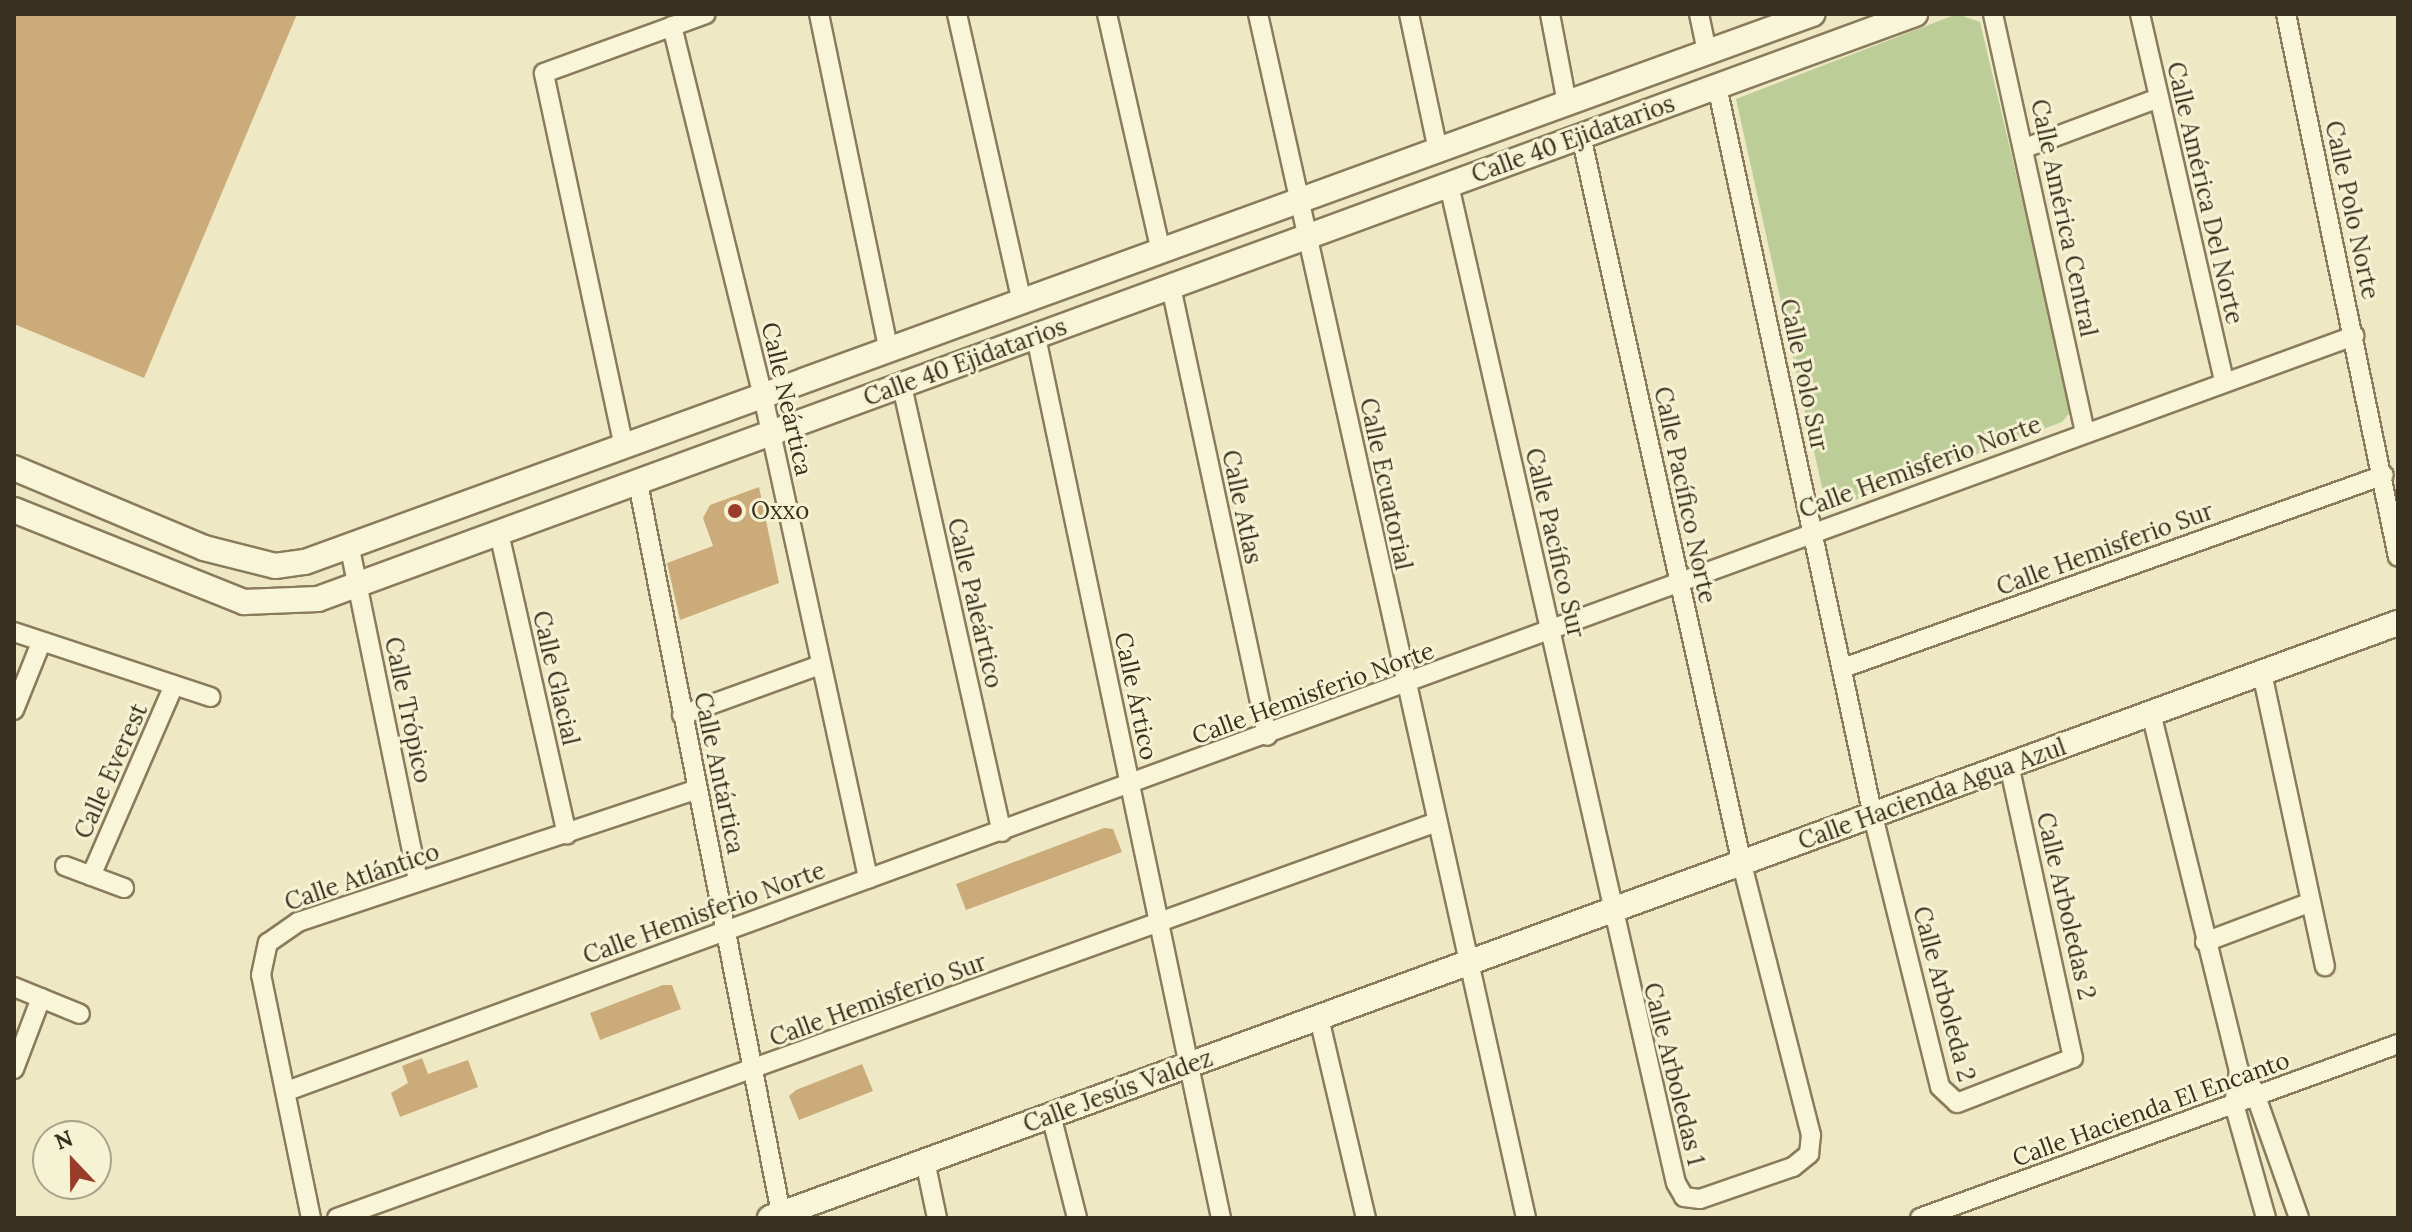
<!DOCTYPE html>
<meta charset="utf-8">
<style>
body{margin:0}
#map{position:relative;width:2412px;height:1232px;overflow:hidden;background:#eee9c4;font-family:Lora,serif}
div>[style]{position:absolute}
.green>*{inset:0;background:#bdcd98}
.building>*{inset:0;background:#ccab7a}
.roads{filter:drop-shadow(2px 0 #897b5b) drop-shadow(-2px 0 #897b5b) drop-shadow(0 2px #897b5b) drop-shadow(0 -2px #897b5b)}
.street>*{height:18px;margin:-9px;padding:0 9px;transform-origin:9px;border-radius:9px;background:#f9f5d8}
.secondary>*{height:24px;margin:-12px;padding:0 12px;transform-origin:12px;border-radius:12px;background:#f9f5d8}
.dots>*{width:22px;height:22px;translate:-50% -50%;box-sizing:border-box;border:4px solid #f6f2d4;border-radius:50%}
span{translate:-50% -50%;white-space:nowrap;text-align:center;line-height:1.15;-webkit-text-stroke:6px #f6f2d4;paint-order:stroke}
.street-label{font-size:24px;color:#39301f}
.poi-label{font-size:24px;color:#39301f}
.left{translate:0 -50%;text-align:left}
.frame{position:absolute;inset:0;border:16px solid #39301f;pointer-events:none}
.north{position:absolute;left:32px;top:1120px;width:80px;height:80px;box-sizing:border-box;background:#f6f2d4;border:2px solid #aaa48c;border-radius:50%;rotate:338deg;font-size:22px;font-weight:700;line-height:32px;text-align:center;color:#39301f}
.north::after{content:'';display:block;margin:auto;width:28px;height:36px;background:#983d2a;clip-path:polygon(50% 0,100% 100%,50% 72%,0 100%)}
</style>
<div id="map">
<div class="green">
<div style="clip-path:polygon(1957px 14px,1980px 22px,2072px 410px,2062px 422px,1836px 507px,1825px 501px,1736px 99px)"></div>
</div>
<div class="building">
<div style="clip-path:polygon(14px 14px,297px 14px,144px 378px,14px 324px)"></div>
<div style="clip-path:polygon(759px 487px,779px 583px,680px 620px,667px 563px,713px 546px,703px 518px,710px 505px)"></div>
<div style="clip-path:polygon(1104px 828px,1113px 829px,1122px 852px,966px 910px,956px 884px)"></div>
<div style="clip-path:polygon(663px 985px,672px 985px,681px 1009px,600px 1040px,590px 1013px)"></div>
<div style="clip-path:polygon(422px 1058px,428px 1074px,468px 1060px,478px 1087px,400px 1117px,391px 1093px,408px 1083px,402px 1066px)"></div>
<div style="clip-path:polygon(862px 1064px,873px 1091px,799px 1120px,789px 1096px,796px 1090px)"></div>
</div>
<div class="roads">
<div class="street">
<div style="left:819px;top:14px;width:344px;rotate:78.3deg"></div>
<div style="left:957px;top:14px;width:295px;rotate:77.3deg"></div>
<div style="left:1107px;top:14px;width:243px;rotate:77.2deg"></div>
<div style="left:1258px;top:14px;width:1233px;rotate:77.45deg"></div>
<div style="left:1409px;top:14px;width:139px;rotate:78deg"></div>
<div style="left:1550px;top:14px;width:91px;rotate:79.2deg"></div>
<div style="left:1699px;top:14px;width:39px;rotate:78deg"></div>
<div style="left:1993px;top:14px;width:428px;rotate:77.6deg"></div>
<div style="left:2140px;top:14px;width:377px;rotate:77.1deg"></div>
<div style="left:2286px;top:14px;width:554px;rotate:78.35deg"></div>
<div style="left:672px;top:26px;width:381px;rotate:76.2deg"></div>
<div style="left:763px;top:396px;width:494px;rotate:77.7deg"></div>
<div style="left:1717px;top:86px;width:746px;rotate:77.94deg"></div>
<div style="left:1873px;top:816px;width:279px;rotate:76.1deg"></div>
<div style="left:1940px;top:1087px;width:23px;rotate:43deg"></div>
<div style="left:1957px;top:1103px;width:124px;rotate:-21.2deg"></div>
<div style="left:2073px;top:1058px;width:300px;rotate:-102.3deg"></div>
<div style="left:2025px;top:148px;width:143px;rotate:-20.5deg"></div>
<div style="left:1449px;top:185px;width:1023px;rotate:77.19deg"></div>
<div style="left:1676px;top:1183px;width:16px;rotate:60deg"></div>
<div style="left:1684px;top:1197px;width:16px;rotate:7deg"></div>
<div style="left:1700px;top:1199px;width:98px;rotate:-19deg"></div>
<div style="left:1793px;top:1167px;width:21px;rotate:-39deg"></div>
<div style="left:1809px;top:1154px;width:19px;rotate:-84deg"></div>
<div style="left:1811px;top:1135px;width:280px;rotate:-104.3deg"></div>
<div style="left:1742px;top:864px;width:746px;rotate:-102.47deg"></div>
<div style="left:1171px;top:287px;width:459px;rotate:77.9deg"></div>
<div style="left:1036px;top:337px;width:900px;rotate:78.14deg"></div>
<div style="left:902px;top:386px;width:457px;rotate:77.4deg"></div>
<div style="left:624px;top:447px;width:382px;rotate:-102.1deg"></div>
<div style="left:544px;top:73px;width:172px;rotate:-20deg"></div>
<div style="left:638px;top:483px;width:749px;rotate:78.92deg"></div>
<div style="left:499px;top:533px;width:309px;rotate:77.3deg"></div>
<div style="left:350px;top:549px;width:339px;rotate:78.4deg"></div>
<div style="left:14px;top:632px;width:207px;rotate:18.3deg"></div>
<div style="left:1843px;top:668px;width:574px;rotate:-19.63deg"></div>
<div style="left:2262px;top:673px;width:300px;rotate:77.9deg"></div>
<div style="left:14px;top:710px;width:72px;rotate:-68.1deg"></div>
<div style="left:2151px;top:713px;width:368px;rotate:76.2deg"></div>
<div style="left:2239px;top:1070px;width:34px;rotate:98deg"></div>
<div style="left:2234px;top:1104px;width:118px;rotate:74.3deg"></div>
<div style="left:682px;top:715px;width:147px;rotate:-19.9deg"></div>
<div style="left:65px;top:866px;width:63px;rotate:20.4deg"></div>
<div style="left:91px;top:876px;width:208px;rotate:-66.5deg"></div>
<div style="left:2205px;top:942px;width:111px;rotate:-20.6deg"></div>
<div style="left:14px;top:987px;width:71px;rotate:22.2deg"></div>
<div style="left:1319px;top:1018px;width:205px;rotate:76.8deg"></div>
<div style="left:14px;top:1069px;width:76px;rotate:-69.2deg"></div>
<div style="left:2253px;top:1088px;width:138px;rotate:70.5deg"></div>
<div style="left:287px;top:1091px;width:2201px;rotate:-20.07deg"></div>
<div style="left:1051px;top:1115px;width:106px;rotate:75.8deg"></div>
<div style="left:925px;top:1161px;width:58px;rotate:78.1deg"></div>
<div style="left:311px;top:1218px;width:248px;rotate:-101.6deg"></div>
<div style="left:261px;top:975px;width:33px;rotate:-78deg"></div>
<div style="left:268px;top:943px;width:37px;rotate:-35deg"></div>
<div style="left:298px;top:922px;width:421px;rotate:-18.4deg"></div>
<div style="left:337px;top:1218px;width:1166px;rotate:-19.8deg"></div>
<div style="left:1920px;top:1218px;width:509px;rotate:-20deg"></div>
</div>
<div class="secondary">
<div style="left:14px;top:468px;width:206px;rotate:22.8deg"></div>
<div style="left:204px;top:548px;width:73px;rotate:14.2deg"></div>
<div style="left:275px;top:566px;width:30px;rotate:-8deg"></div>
<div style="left:305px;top:562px;width:1604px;rotate:-19.98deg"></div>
<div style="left:14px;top:510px;width:248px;rotate:21.8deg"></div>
<div style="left:244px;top:602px;width:74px;rotate:-2.3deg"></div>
<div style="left:318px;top:599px;width:1701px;rotate:-20.12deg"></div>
<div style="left:770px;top:1218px;width:1733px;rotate:-20.08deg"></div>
</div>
</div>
<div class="dots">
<div style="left:735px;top:511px;background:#983d2a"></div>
</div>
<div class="street-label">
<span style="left:1573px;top:139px;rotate:-20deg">Calle 40 Ejidatarios</span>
<span style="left:2205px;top:193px;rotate:77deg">Calle América Del Norte</span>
<span style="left:2352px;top:210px;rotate:78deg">Calle Polo Norte</span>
<span style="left:2064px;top:218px;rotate:78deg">Calle América Central</span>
<span style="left:965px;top:362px;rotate:-20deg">Calle 40 Ejidatarios</span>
<span style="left:1804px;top:375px;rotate:78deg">Calle Polo Sur</span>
<span style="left:787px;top:399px;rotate:77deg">Calle Neártica</span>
<span style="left:1920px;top:467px;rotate:-20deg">Calle Hemisferio Norte</span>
<span style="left:1386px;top:484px;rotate:78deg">Calle Ecuatorial</span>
<span style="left:1685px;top:495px;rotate:78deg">Calle Pacífico Norte</span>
<span style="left:1242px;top:507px;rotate:78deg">Calle Atlas</span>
<span style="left:1555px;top:543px;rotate:77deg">Calle Pacífico Sur</span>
<span style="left:2105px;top:549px;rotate:-20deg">Calle Hemisferio Sur</span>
<span style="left:975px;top:603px;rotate:77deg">Calle Paleártico</span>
<span style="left:556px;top:678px;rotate:77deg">Calle Glacial</span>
<span style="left:1313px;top:693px;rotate:-20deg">Calle Hemisferio Norte</span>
<span style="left:1136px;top:696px;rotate:78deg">Calle Ártico</span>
<span style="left:408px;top:710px;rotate:78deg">Calle Trópico</span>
<span style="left:111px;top:771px;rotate:-66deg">Calle Everest</span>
<span style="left:719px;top:773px;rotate:78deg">Calle Antártica</span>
<span style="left:1932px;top:794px;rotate:-20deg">Calle Hacienda Agua Azul</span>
<span style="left:362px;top:877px;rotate:-19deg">Calle Atlántico</span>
<span style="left:2066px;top:906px;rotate:77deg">Calle Arboledas 2</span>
<span style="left:704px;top:913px;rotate:-20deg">Calle Hemisferio Norte</span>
<span style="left:1944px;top:994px;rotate:75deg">Calle Arboleda 2</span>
<span style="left:878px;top:1000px;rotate:-20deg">Calle Hemisferio Sur</span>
<span style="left:1674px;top:1074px;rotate:76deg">Calle Arboledas 1</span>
<span style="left:1118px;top:1091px;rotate:-20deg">Calle Jesús Valdez</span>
<span style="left:2151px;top:1109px;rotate:-20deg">Calle Hacienda El Encanto</span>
</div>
<div class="poi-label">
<span class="left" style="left:751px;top:511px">Oxxo</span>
</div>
<div class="frame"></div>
<div class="north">N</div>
</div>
